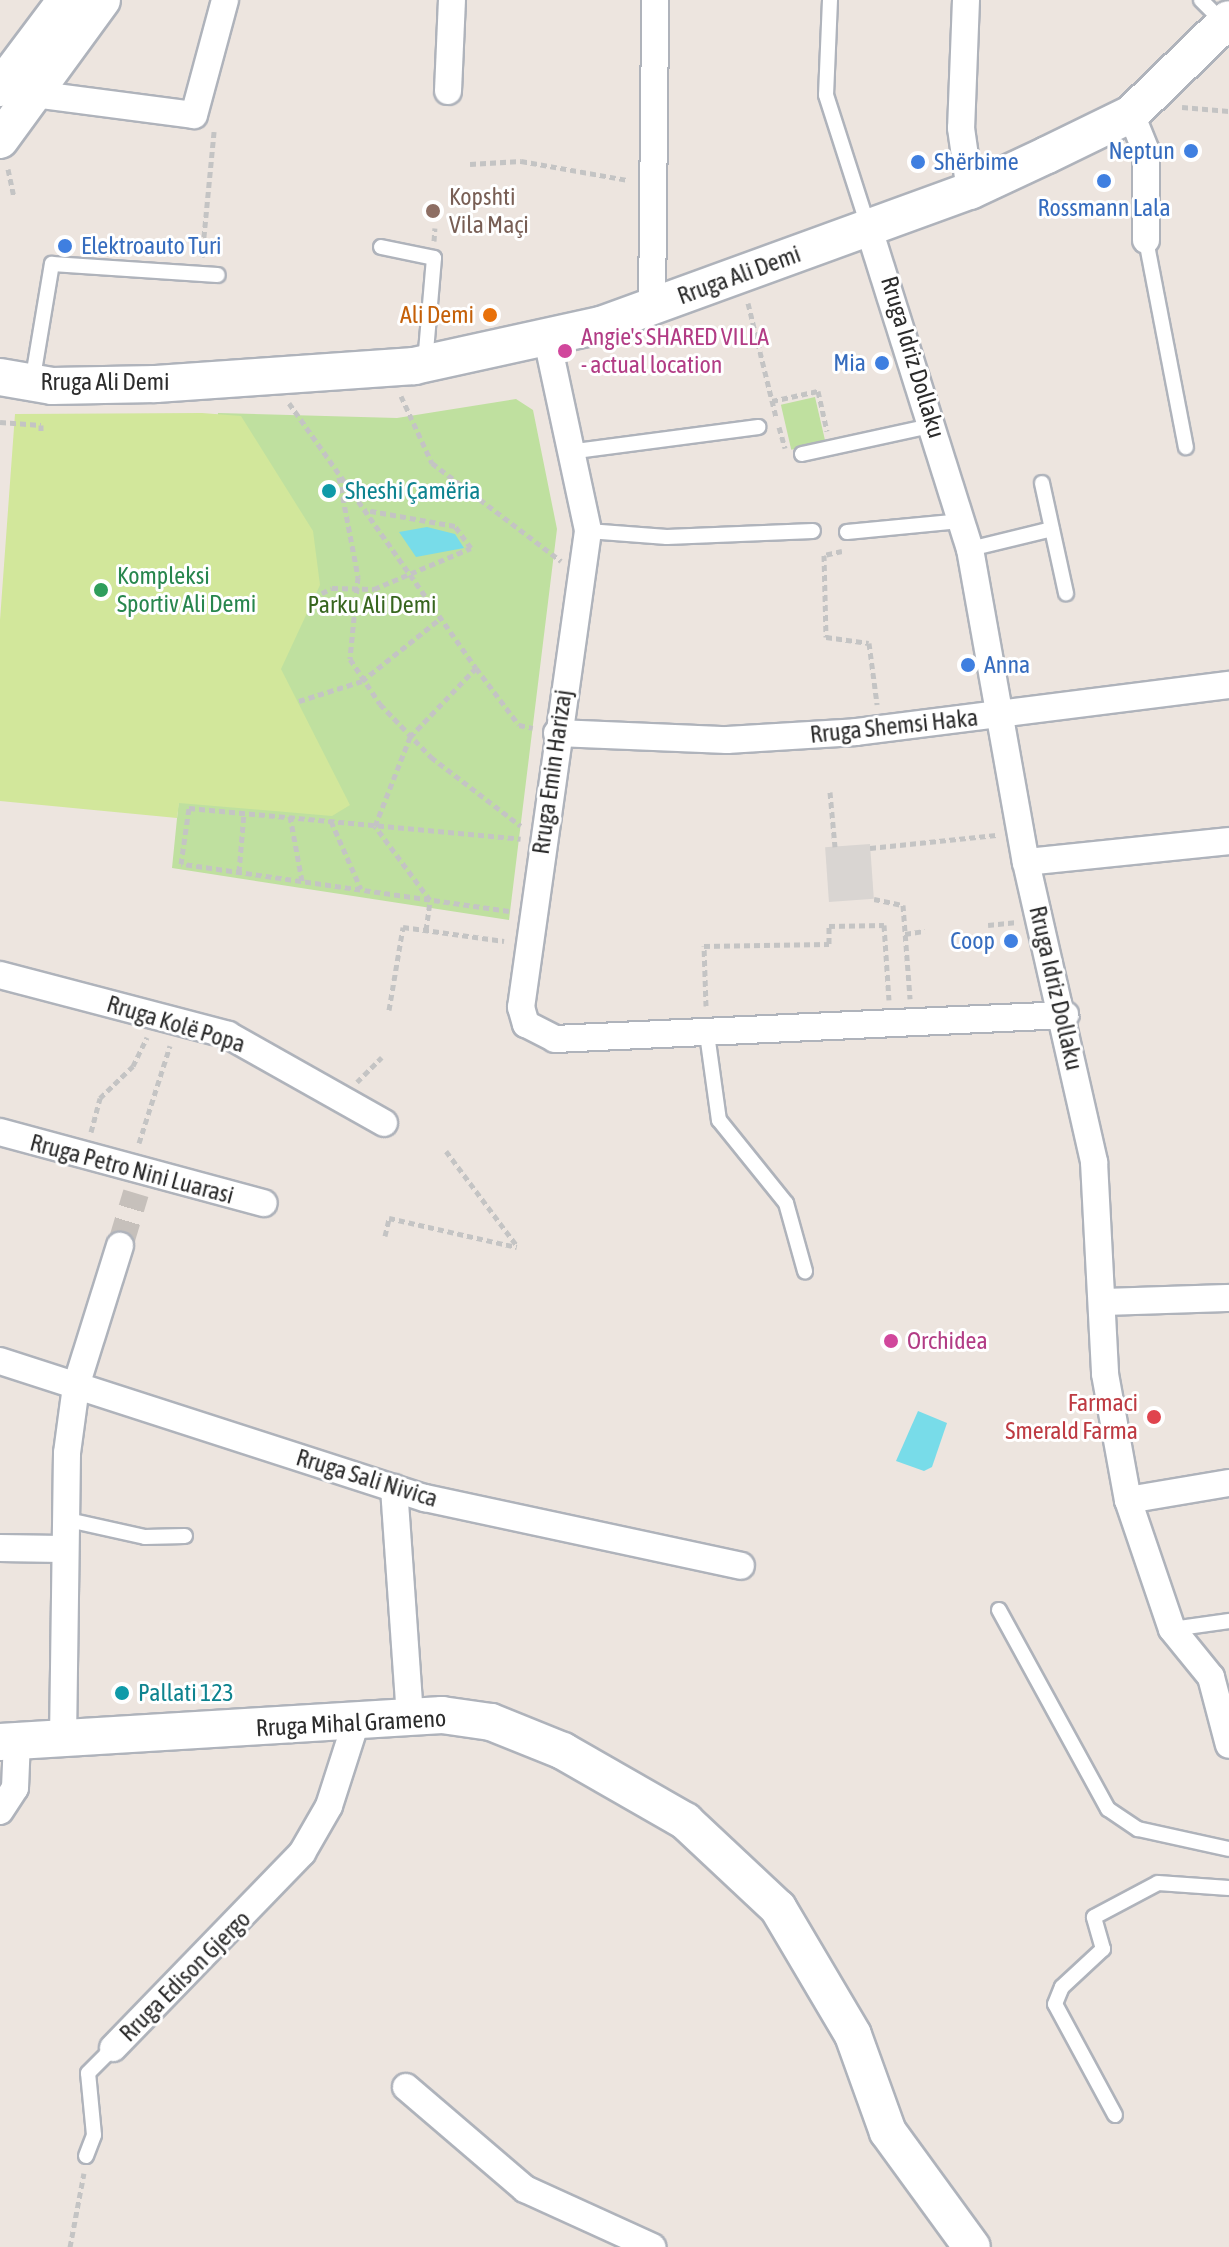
<!DOCTYPE html>
<meta charset="utf-8">
<style>
body{margin:0}
#map{position:relative;width:1229px;height:2247px;overflow:hidden;background:#ede5df;font-family:"Asap Condensed",sans-serif}
div>[style]{position:absolute}
.green>*{inset:0;background:#bfe09f;transform-origin:0 0}
.pitch>*{inset:0;background:#d2e79b}
.plaza>*{inset:0;background:#d9d5d2;transform-origin:0 0}
.water>*{inset:0;background:#78dce9}
.street-tunnel>*{height:26px;margin-top:-13px;transform-origin:0;background:repeating-linear-gradient(90deg,#c6c0bb 0 26px,transparent 0 39px)}
.path>*{height:5px;margin-top:-2.5px;transform-origin:0;background:repeating-linear-gradient(90deg,#c4c4c4 0 6px,transparent 0 10px)}
.roads{filter:drop-shadow(2px 0 #afb3bb) drop-shadow(-2px 0 #afb3bb) drop-shadow(0 2px #afb3bb) drop-shadow(0 -2px #afb3bb)}
.lane>*{height:14px;margin:-7px;padding:0 7px;transform-origin:7px;border-radius:7px;background:#fff}
.street>*{height:26px;margin:-13px;padding:0 13px;transform-origin:13px;border-radius:13px;background:#fff}
.secondary>*{height:36px;margin:-18px;padding:0 18px;transform-origin:18px;border-radius:18px;background:#fff}
.dots>*{width:22px;height:22px;translate:-50% -50%;box-sizing:border-box;border:4px solid #fff;border-radius:50%}
span{translate:-50% -50%;white-space:nowrap;text-align:center;line-height:1.15;-webkit-text-stroke:6px #fff;paint-order:stroke}
.shop-label{font-size:24px;color:#366cbe}
.right{translate:-100% -50%;text-align:right}
.left{translate:0 -50%;text-align:left}
.education-label{font-size:24px;color:#785e54}
.street-label{font-size:24px;color:#2c2c2c}
.food-label{font-size:24px;color:#c56008}
.hotel-label{font-size:24px;color:#b23c85}
.culture-label{font-size:24px;color:#0d838f}
.leisure-label{font-size:24px;color:#27864d}
.park-label{font-size:24px;color:#38661f}
.health-label{font-size:24px;color:#be3a42}
</style>
<div id="map">
<div class="green">
<div style="left:815px;top:397px;width:46px;height:35px;rotate:77deg"></div>
<div style="clip-path:polygon(516px 399px,533px 410px,557px 529px,509px 920px,172px 868px,218px 413px,397px 418px)"></div>
</div>
<div class="pitch">
<div style="clip-path:polygon(202px 413px,241px 416px,313px 531px,320px 585px,281px 669px,350px 805px,332px 816px,179px 803px,177px 818px,0 801px,0 620px,15px 414px)"></div>
</div>
<div class="plaza">
<div style="left:870px;top:844px;width:55px;height:45px;rotate:86deg"></div>
</div>
<div class="water">
<div style="clip-path:polygon(427px 527px,455px 534px,464px 548px,416px 557px,399px 532px)"></div>
<div style="clip-path:polygon(918px 1411px,947px 1423px,932px 1467px,924px 1471px,896px 1461px)"></div>
</div>
<div class="street-tunnel">
<div style="left:120px;top:1246px;width:55px;rotate:-73.2deg"></div>
</div>
<div class="path">
<div style="left:1182px;top:107px;width:47px;rotate:4.9deg"></div>
<div style="left:470px;top:164px;width:51px;rotate:-3.4deg"></div>
<div style="left:521px;top:161px;width:109px;rotate:10.1deg"></div>
<div style="left:8px;top:169px;width:29px;rotate:78deg"></div>
<div style="left:434px;top:241px;width:13px;rotate:-86deg"></div>
<div style="left:202px;top:257px;width:126px;rotate:-84.5deg"></div>
<div style="left:748px;top:303px;width:117px;rotate:76.2deg"></div>
<div style="left:401px;top:396px;width:74px;rotate:65.2deg"></div>
<div style="left:432px;top:463px;width:162px;rotate:37.2deg"></div>
<div style="left:772px;top:401px;width:47px;rotate:-12.3deg"></div>
<div style="left:818px;top:391px;width:41px;rotate:77.3deg"></div>
<div style="left:289px;top:403px;width:324px;rotate:54.8deg"></div>
<div style="left:476px;top:668px;width:71px;rotate:53deg"></div>
<div style="left:519px;top:725px;width:14px;rotate:12deg"></div>
<div style="left:0;top:422px;width:41px;rotate:4.2deg"></div>
<div style="left:41px;top:425px;width:8px;rotate:90deg"></div>
<div style="left:779px;top:427px;width:22px;rotate:74deg"></div>
<div style="left:339px;top:477px;width:102px;rotate:79.2deg"></div>
<div style="left:358px;top:577px;width:82px;rotate:95.6deg"></div>
<div style="left:350px;top:659px;width:54px;rotate:56.3deg"></div>
<div style="left:380px;top:704px;width:74px;rotate:46.1deg"></div>
<div style="left:431px;top:757px;width:113px;rotate:37.5deg"></div>
<div style="left:842px;top:551px;width:18px;rotate:167deg"></div>
<div style="left:824px;top:555px;width:82px;rotate:88.6deg"></div>
<div style="left:826px;top:637px;width:43px;rotate:7.9deg"></div>
<div style="left:869px;top:643px;width:62px;rotate:82.5deg"></div>
<div style="left:313px;top:598px;width:21px;rotate:-28deg"></div>
<div style="left:332px;top:588px;width:42px;rotate:1.4deg"></div>
<div style="left:374px;top:589px;width:105px;rotate:-22.9deg"></div>
<div style="left:471px;top:548px;width:27px;rotate:-126deg"></div>
<div style="left:455px;top:526px;width:91px;rotate:-169.9deg"></div>
<div style="left:299px;top:701px;width:66px;rotate:-17.6deg"></div>
<div style="left:362px;top:681px;width:101px;rotate:-38.6deg"></div>
<div style="left:830px;top:792px;width:55px;rotate:84.8deg"></div>
<div style="left:290px;top:816px;width:66px;rotate:79.5deg"></div>
<div style="left:331px;top:821px;width:74px;rotate:66.2deg"></div>
<div style="left:870px;top:848px;width:127px;rotate:-5.9deg"></div>
<div style="left:239px;top:872px;width:59px;rotate:-85.2deg"></div>
<div style="left:874px;top:899px;width:30px;rotate:12deg"></div>
<div style="left:903px;top:905px;width:94px;rotate:85.7deg"></div>
<div style="left:509px;top:911px;width:331px;rotate:-171.8deg"></div>
<div style="left:181px;top:864px;width:57px;rotate:-81.9deg"></div>
<div style="left:189px;top:808px;width:333px;rotate:5.3deg"></div>
<div style="left:988px;top:925px;width:27px;rotate:-6deg"></div>
<div style="left:426px;top:930px;width:30px;rotate:-82deg"></div>
<div style="left:430px;top:900px;width:92px;rotate:-126.6deg"></div>
<div style="left:375px;top:826px;width:96px;rotate:-68.5deg"></div>
<div style="left:410px;top:737px;width:95px;rotate:-46.3deg"></div>
<div style="left:905px;top:934px;width:20px;rotate:-9deg"></div>
<div style="left:706px;top:1006px;width:60px;rotate:-91.9deg"></div>
<div style="left:704px;top:946px;width:125px;rotate:-0.9deg"></div>
<div style="left:829px;top:944px;width:18px;rotate:-90deg"></div>
<div style="left:829px;top:926px;width:55px;rotate:-1deg"></div>
<div style="left:884px;top:925px;width:75px;rotate:86.2deg"></div>
<div style="left:389px;top:1010px;width:84px;rotate:-80.4deg"></div>
<div style="left:403px;top:927px;width:102px;rotate:7.9deg"></div>
<div style="left:357px;top:1082px;width:35px;rotate:-45deg"></div>
<div style="left:91px;top:1132px;width:35px;rotate:-75deg"></div>
<div style="left:100px;top:1098px;width:46px;rotate:-44.1deg"></div>
<div style="left:133px;top:1066px;width:32px;rotate:-64deg"></div>
<div style="left:139px;top:1143px;width:102px;rotate:-72.3deg"></div>
<div style="left:446px;top:1151px;width:119px;rotate:53.2deg"></div>
<div style="left:385px;top:1236px;width:18px;rotate:-77deg"></div>
<div style="left:389px;top:1218px;width:131px;rotate:12.8deg"></div>
<div style="left:70px;top:2247px;width:75px;rotate:-79.3deg"></div>
</div>
<div class="roads">
<div class="lane">
<div style="left:830px;top:0;width:95px;rotate:92.4deg"></div>
<div style="left:826px;top:95px;width:138px;rotate:72.2deg"></div>
<div style="left:1201px;top:0;width:31px;rotate:45deg"></div>
<div style="left:1146px;top:240px;width:211px;rotate:79.1deg"></div>
<div style="left:381px;top:247px;width:54px;rotate:11.7deg"></div>
<div style="left:434px;top:258px;width:105px;rotate:94.9deg"></div>
<div style="left:32px;top:383px;width:121px;rotate:-80.5deg"></div>
<div style="left:52px;top:264px;width:166px;rotate:3.8deg"></div>
<div style="left:576px;top:451px;width:184px;rotate:-7.5deg"></div>
<div style="left:802px;top:454px;width:136px;rotate:-12.3deg"></div>
<div style="left:1042px;top:483px;width:113px;rotate:77.7deg"></div>
<div style="left:588px;top:531px;width:79px;rotate:4.3deg"></div>
<div style="left:667px;top:537px;width:146px;rotate:-2.4deg"></div>
<div style="left:847px;top:532px;width:116px;rotate:-5.5deg"></div>
<div style="left:970px;top:549px;width:84px;rotate:-13.7deg"></div>
<div style="left:707px;top:1034px;width:87px;rotate:82.1deg"></div>
<div style="left:719px;top:1120px;width:107px;rotate:51.1deg"></div>
<div style="left:786px;top:1203px;width:71px;rotate:74.4deg"></div>
<div style="left:64px;top:1519px;width:83px;rotate:12.5deg"></div>
<div style="left:145px;top:1537px;width:40px;rotate:-1.4deg"></div>
<div style="left:999px;top:1610px;width:227px;rotate:61.3deg"></div>
<div style="left:1108px;top:1809px;width:36px;rotate:34deg"></div>
<div style="left:1138px;top:1829px;width:93px;rotate:12.4deg"></div>
<div style="left:1172px;top:1629px;width:58px;rotate:-8deg"></div>
<div style="left:1115px;top:2115px;width:126px;rotate:-118.4deg"></div>
<div style="left:1055px;top:2004px;width:18px;rotate:-68deg"></div>
<div style="left:1062px;top:1987px;width:56px;rotate:-42.8deg"></div>
<div style="left:1103px;top:1949px;width:33px;rotate:-106deg"></div>
<div style="left:1094px;top:1917px;width:72px;rotate:-28deg"></div>
<div style="left:1158px;top:1883px;width:71px;rotate:4deg"></div>
<div style="left:86px;top:2156px;width:22px;rotate:-69deg"></div>
<div style="left:94px;top:2135px;width:62px;rotate:-95.5deg"></div>
<div style="left:88px;top:2073px;width:35px;rotate:-45deg"></div>
</div>
<div class="street">
<div style="left:966px;top:0;width:128px;rotate:92.2deg"></div>
<div style="left:961px;top:128px;width:64px;rotate:81.9deg"></div>
<div style="left:448px;top:91px;width:91px;rotate:-87.5deg"></div>
<div style="left:34px;top:94px;width:161px;rotate:7.5deg"></div>
<div style="left:194px;top:115px;width:119px;rotate:-74.9deg"></div>
<div style="left:1131px;top:114px;width:40px;rotate:68deg"></div>
<div style="left:1146px;top:151px;width:89px;rotate:90deg"></div>
<div style="left:868px;top:226px;width:339px;rotate:72.5deg"></div>
<div style="left:970px;top:549px;width:318px;rotate:79.9deg"></div>
<div style="left:1026px;top:862px;width:308px;rotate:77.2deg"></div>
<div style="left:1094px;top:1162px;width:212px;rotate:87deg"></div>
<div style="left:1105px;top:1374px;width:128px;rotate:79.7deg"></div>
<div style="left:1128px;top:1500px;width:136px;rotate:71.2deg"></div>
<div style="left:1172px;top:1629px;width:62px;rotate:50.9deg"></div>
<div style="left:1211px;top:1677px;width:70px;rotate:75.2deg"></div>
<div style="left:652px;top:307px;width:307px;rotate:-89.4deg"></div>
<div style="left:547px;top:339px;width:196px;rotate:77.9deg"></div>
<div style="left:588px;top:531px;width:481px;rotate:98deg"></div>
<div style="left:521px;top:1007px;width:18px;rotate:74deg"></div>
<div style="left:526px;top:1024px;width:33px;rotate:27deg"></div>
<div style="left:555px;top:1039px;width:511px;rotate:-2.69deg"></div>
<div style="left:557px;top:733px;width:170px;rotate:2.4deg"></div>
<div style="left:727px;top:740px;width:129px;rotate:-3.5deg"></div>
<div style="left:856px;top:732px;width:376px;rotate:-7.2deg"></div>
<div style="left:1026px;top:862px;width:204px;rotate:-5.9deg"></div>
<div style="left:0;top:975px;width:236px;rotate:14.7deg"></div>
<div style="left:228px;top:1035px;width:179px;rotate:29.4deg"></div>
<div style="left:0;top:1132px;width:273px;rotate:15.1deg"></div>
<div style="left:1102px;top:1302px;width:127px;rotate:-1.8deg"></div>
<div style="left:0;top:1361px;width:447px;rotate:17.9deg"></div>
<div style="left:425px;top:1498px;width:323px;rotate:12.1deg"></div>
<div style="left:394px;top:1488px;width:229px;rotate:86deg"></div>
<div style="left:1128px;top:1500px;width:102px;rotate:-9.6deg"></div>
<div style="left:0;top:1548px;width:62px;rotate:0.9deg"></div>
<div style="left:63px;top:1740px;width:287px;rotate:-89.2deg"></div>
<div style="left:67px;top:1453px;width:68px;rotate:-82.3deg"></div>
<div style="left:76px;top:1386px;width:147px;rotate:-72.6deg"></div>
<div style="left:0;top:1811px;width:27px;rotate:-57deg"></div>
<div style="left:15px;top:1788px;width:47px;rotate:-87.6deg"></div>
<div style="left:113px;top:2048px;width:272px;rotate:-45.9deg"></div>
<div style="left:302px;top:1853px;width:54px;rotate:-60.1deg"></div>
<div style="left:329px;top:1806px;width:91px;rotate:-72.2deg"></div>
<div style="left:406px;top:2087px;width:157px;rotate:40.6deg"></div>
<div style="left:525px;top:2189px;width:140px;rotate:24.5deg"></div>
</div>
<div class="secondary">
<div style="left:0;top:88px;width:110px;rotate:-53.1deg"></div>
<div style="left:0;top:140px;width:173px;rotate:-53.9deg"></div>
<div style="left:0;top:377px;width:53px;rotate:9.8deg"></div>
<div style="left:52px;top:386px;width:104px;rotate:-1.1deg"></div>
<div style="left:156px;top:384px;width:259px;rotate:-4deg"></div>
<div style="left:414px;top:366px;width:191px;rotate:-12.4deg"></div>
<div style="left:601px;top:325px;width:393px;rotate:-20deg"></div>
<div style="left:970px;top:191px;width:85px;rotate:-25.1deg"></div>
<div style="left:1047px;top:155px;width:93px;rotate:-26deg"></div>
<div style="left:1131px;top:114px;width:136px;rotate:-44.1deg"></div>
<div style="left:0;top:1742px;width:443px;rotate:-3.5deg"></div>
<div style="left:442px;top:1715px;width:49px;rotate:8.1deg"></div>
<div style="left:491px;top:1722px;width:78px;rotate:21.9deg"></div>
<div style="left:563px;top:1751px;width:141px;rotate:29.8deg"></div>
<div style="left:685px;top:1821px;width:127px;rotate:43.1deg"></div>
<div style="left:778px;top:1908px;width:147px;rotate:59.4deg"></div>
<div style="left:853px;top:2035px;width:103px;rotate:70.2deg"></div>
<div style="left:888px;top:2132px;width:142px;rotate:53.9deg"></div>
</div>
</div>
<div class="dots">
<div style="left:1191px;top:151px;background:#3f7fe0"></div>
<div style="left:918px;top:162px;background:#3f7fe0"></div>
<div style="left:1104px;top:181px;background:#3f7fe0"></div>
<div style="left:433px;top:211px;background:#8d6e63"></div>
<div style="left:65px;top:246px;background:#3f7fe0"></div>
<div style="left:490px;top:315px;background:#e8710a"></div>
<div style="left:565px;top:351px;background:#d1479c"></div>
<div style="left:882px;top:363px;background:#3f7fe0"></div>
<div style="left:329px;top:491px;background:#0f9aa8"></div>
<div style="left:101px;top:590px;background:#2e9e5b"></div>
<div style="left:968px;top:665px;background:#3f7fe0"></div>
<div style="left:1011px;top:941px;background:#3f7fe0"></div>
<div style="left:891px;top:1341px;background:#d1479c"></div>
<div style="left:1154px;top:1417px;background:#e0444e"></div>
<div style="left:122px;top:1693px;background:#0f9aa8"></div>
</div>
<div class="shop-label">
<span class="right" style="left:1175px;top:151px">Neptun</span>
<span class="left" style="left:934px;top:162px">Shërbime</span>
<span style="left:1104px;top:208px">Rossmann Lala</span>
<span class="left" style="left:81px;top:246px">Elektroauto Turi</span>
<span class="right" style="left:866px;top:363px">Mia</span>
<span class="left" style="left:984px;top:665px">Anna</span>
<span class="right" style="left:995px;top:941px">Coop</span>
</div>
<div class="education-label">
<span class="left" style="left:449px;top:211px">Kopshti<br>Vila Maçi</span>
</div>
<div class="street-label">
<span style="left:739px;top:275px;rotate:-20deg">Rruga Ali Demi</span>
<span style="left:913px;top:357px;rotate:73deg">Rruga Idriz Dollaku</span>
<span style="left:105px;top:382px">Rruga Ali Demi</span>
<span style="left:894px;top:726px;rotate:-6deg">Rruga Shemsi Haka</span>
<span style="left:552px;top:772px;rotate:-82deg">Rruga Emin Harizaj</span>
<span style="left:1056px;top:988px;rotate:77deg">Rruga Idriz Dollaku</span>
<span style="left:176px;top:1024px;rotate:17deg">Rruga Kolë Popa</span>
<span style="left:132px;top:1169px;rotate:15deg">Rruga Petro Nini Luarasi</span>
<span style="left:367px;top:1478px;rotate:17deg">Rruga Sali Nivica</span>
<span style="left:351px;top:1723px;rotate:-3deg">Rruga Mihal Grameno</span>
<span style="left:185px;top:1976px;rotate:-45deg">Rruga Edison Gjergo</span>
</div>
<div class="food-label">
<span class="right" style="left:474px;top:315px">Ali Demi</span>
</div>
<div class="hotel-label">
<span class="left" style="left:581px;top:351px">Angie's SHARED VILLA<br>- actual location</span>
<span class="left" style="left:907px;top:1341px">Orchidea</span>
</div>
<div class="culture-label">
<span class="left" style="left:345px;top:491px">Sheshi Çamëria</span>
<span class="left" style="left:138px;top:1693px">Pallati 123</span>
</div>
<div class="leisure-label">
<span class="left" style="left:117px;top:590px">Kompleksi<br>Sportiv Ali Demi</span>
</div>
<div class="park-label">
<span style="left:372px;top:605px">Parku Ali Demi</span>
</div>
<div class="health-label">
<span class="right" style="left:1138px;top:1417px">Farmaci<br>Smerald Farma</span>
</div>
</div>
